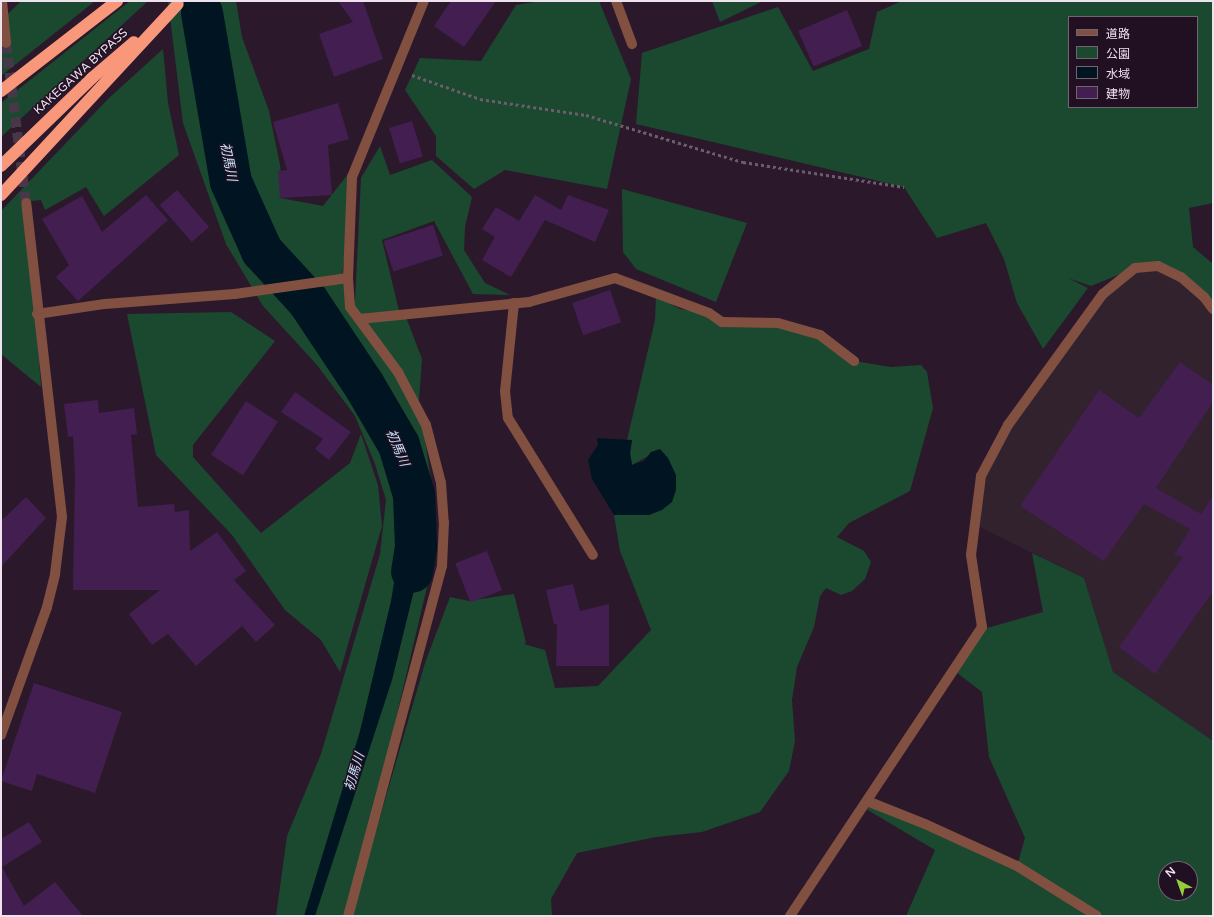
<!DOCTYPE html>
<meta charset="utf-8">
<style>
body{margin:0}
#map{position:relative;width:1214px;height:917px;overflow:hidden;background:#2b192b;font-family:"Varela Round","Noto Sans JP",sans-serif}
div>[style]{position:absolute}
.education>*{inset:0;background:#31222e}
.green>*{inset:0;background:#1a492f}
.water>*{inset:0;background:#011421}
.river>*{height:42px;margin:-21px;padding:0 21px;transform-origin:21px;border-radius:21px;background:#011421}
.building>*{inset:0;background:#431e51;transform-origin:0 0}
.street-tunnel>*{height:10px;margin-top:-5px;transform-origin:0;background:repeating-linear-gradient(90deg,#483748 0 10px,transparent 0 15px)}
.path>*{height:2.5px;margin-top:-1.25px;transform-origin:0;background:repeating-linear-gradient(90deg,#6c5c6c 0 3px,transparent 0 6px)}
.street>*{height:10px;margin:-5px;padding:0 5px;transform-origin:5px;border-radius:5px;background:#815041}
.highway>*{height:12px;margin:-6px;padding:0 6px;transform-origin:6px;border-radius:6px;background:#f8977a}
span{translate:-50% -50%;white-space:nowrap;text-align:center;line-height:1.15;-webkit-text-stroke:3px #211022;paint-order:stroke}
.street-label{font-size:12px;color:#efe2ef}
.water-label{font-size:13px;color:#c1e4fd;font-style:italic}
.frame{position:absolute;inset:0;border:2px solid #efe2ef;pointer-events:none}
.legend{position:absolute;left:1068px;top:16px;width:130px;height:92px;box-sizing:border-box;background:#211022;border:1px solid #736474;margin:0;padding:5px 7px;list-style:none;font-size:12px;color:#efe2ef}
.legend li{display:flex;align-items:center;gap:8px;height:20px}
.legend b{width:20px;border:1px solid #736474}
.north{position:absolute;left:1158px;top:861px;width:40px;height:40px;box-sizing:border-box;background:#211022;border:1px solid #736474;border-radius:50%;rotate:319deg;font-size:11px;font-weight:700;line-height:16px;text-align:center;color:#efe2ef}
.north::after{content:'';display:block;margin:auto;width:14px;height:18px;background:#95cc3b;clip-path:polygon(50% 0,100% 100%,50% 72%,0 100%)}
</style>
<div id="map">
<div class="education">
<div style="clip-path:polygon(1135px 268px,1164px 268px,1204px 297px,1213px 312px,1213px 741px,1113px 672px,1084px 578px,980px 527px,981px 476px,1008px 425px,1107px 290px)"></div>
</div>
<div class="green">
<div style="clip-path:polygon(21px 1px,95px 1px,1px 76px,1px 21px)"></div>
<div style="clip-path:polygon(130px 1px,148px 1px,1px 137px,1px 103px)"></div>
<div style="clip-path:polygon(168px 1px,236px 1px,242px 37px,269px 111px,280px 165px,283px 193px,280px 198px,323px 206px,359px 160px,352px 185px,342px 278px,355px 302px,361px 178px,380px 146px,390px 175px,432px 160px,472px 197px,465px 227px,464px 250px,485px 283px,510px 295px,473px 294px,434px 221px,382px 240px,400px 315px,406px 317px,422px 359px,419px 400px,435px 507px,435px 553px,385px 765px,345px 916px,276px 916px,287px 836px,321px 754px,380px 554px,386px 500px,375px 464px,355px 416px,317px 365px,263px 306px,226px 244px,183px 123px)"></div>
<div style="clip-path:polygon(541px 1px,599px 1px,631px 79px,607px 189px,505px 170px,474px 189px,436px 156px,436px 136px,405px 90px,420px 58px,481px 61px,516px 5px)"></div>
<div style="clip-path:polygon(712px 1px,763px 1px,720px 22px)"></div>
<div style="clip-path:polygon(evenodd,902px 1px,1213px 1px,1213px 203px,1189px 208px,1193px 247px,1213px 264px,1213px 302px,1159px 263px,1135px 268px,1091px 286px,1068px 278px,1088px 288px,1043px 349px,1017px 303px,1004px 259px,986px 223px,937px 238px,904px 187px,636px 124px,642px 53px,778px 7px,813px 71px,869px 49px,877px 12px,902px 1px,1069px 17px,1197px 17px,1197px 107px,1069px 107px,1069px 17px)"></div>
<div style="clip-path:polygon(163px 49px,168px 103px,179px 155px,104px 216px,86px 187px,45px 210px,41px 200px,21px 202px,31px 249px,41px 387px,1px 354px,1px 211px,109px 98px)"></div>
<div style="clip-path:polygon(622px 189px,747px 223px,716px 302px,636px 269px,623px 252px)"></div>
<div style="clip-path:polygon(656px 296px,680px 309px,709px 313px,719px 324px,762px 322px,820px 340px,854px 361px,891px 367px,921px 365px,927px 372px,933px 408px,910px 491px,849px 523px,837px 537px,864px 551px,871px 562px,865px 579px,852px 591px,841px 595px,826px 588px,820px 596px,814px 627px,797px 667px,792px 700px,795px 741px,789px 771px,760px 812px,702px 832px,656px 837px,577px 853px,551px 899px,552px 916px,351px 916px,425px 663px,450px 597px,469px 601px,514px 594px,526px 643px,524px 644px,545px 650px,555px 688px,598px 686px,651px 630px,620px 551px,614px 515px,649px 515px,659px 450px,632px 465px,630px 453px,632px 440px,627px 440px,655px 320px)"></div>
<div style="clip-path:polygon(231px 312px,275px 341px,193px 445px,193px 457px,261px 533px,350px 463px,361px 434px,378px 485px,382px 526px,340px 672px,321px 640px,285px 610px,232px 535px,156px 455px,127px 314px)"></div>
<div style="clip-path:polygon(evenodd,1032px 553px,1084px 578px,1113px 672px,1213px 741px,1213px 916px,906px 916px,935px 850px,866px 809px,867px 801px,1017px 866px,1025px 838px,989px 757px,982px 692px,956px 672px,987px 628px,1043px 612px,1032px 553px,1166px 869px,1190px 869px,1190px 893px,1166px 893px,1166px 869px)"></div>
</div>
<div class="water">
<div style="clip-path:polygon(597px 438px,632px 440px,630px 453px,632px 465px,644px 461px,651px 452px,660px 449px,668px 458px,676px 475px,676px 490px,672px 502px,662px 510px,649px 515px,614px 515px,592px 479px,588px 460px,598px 445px)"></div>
<div style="clip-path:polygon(426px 509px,420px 566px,392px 680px,315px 916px,304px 916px,360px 731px,391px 601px,405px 517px)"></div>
</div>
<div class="river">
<div style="left:202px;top:13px;width:171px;rotate:80.3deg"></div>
<div style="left:231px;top:182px;width:76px;rotate:65.8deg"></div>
<div style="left:262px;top:251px;width:68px;rotate:47.4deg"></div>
<div style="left:308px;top:301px;width:101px;rotate:56.3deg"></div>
<div style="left:364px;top:385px;width:69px;rotate:59.7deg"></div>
<div style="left:399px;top:445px;width:52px;rotate:73.3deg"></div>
<div style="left:414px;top:495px;width:52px;rotate:87.8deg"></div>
<div style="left:416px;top:547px;width:25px;rotate:99deg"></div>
</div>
<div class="building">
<div style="clip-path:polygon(338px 1px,363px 1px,383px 59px,334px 77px,319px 34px,353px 22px)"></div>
<div style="clip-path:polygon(451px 1px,496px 1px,464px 47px,434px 26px)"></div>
<div style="left:847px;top:10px;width:39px;height:53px;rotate:67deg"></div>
<div style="clip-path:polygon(338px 103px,349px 139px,328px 145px,332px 195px,280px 198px,278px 171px,287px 170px,273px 122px)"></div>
<div style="left:412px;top:121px;width:37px;height:24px;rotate:73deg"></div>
<div style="left:177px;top:190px;width:49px;height:23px;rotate:49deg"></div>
<div style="clip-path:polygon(146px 195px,168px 220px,78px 301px,56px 277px,69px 265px,42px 219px,82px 196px,102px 232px)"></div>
<div style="clip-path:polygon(535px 195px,561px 210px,568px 195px,609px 210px,595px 242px,545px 220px,511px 277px,482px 260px,495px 237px,482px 229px,496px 207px,519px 221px)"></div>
<div style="left:433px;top:225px;width:32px;height:52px;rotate:72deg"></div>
<div style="left:610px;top:290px;width:34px;height:40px;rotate:71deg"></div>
<div style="clip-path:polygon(1180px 362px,1213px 385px,1213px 402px,1156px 488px,1201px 514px,1213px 496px,1213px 591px,1155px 674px,1119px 647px,1183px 557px,1174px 555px,1190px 529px,1144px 504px,1104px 561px,1020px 506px,1099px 390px,1139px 418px)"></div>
<div style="clip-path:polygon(295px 392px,351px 432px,329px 460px,315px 449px,323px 439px,281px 412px)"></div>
<div style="clip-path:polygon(98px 400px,99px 413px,134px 408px,137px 434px,131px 435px,138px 507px,174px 504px,175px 512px,189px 510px,190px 551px,217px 532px,246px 571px,234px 580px,275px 625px,256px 642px,242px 626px,196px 666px,168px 634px,152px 645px,129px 614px,160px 590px,73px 590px,75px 474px,73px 436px,68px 437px,64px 404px)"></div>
<div style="left:246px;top:401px;width:38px;height:64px;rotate:33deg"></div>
<div style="clip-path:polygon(26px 497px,46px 518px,1px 567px,1px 521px)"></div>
<div style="left:487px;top:551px;width:42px;height:34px;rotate:69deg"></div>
<div style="clip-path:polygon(573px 584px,580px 611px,609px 604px,609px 666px,556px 666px,557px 624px,554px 624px,546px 590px)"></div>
<div style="clip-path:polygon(34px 683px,122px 712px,95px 793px,37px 774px,32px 791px,1px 781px)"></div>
<div style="clip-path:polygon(29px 822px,42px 842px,2px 867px,24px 906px,55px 882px,83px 916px,1px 916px,1px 839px)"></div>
</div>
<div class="street-tunnel">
<div style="left:6px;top:43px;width:161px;rotate:82.9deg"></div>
</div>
<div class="path">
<div style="left:412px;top:75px;width:72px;rotate:19.4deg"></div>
<div style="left:480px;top:99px;width:107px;rotate:8.6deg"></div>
<div style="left:586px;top:115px;width:164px;rotate:16.7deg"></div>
<div style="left:743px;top:162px;width:163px;rotate:8.8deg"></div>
</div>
<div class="street">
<div style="left:2px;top:1px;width:42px;rotate:84.6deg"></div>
<div style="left:616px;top:1px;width:46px;rotate:69.6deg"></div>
<div style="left:348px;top:278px;width:29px;rotate:86deg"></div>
<div style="left:350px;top:307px;width:81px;rotate:53.6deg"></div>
<div style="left:398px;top:372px;width:60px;rotate:62.2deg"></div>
<div style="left:426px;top:425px;width:60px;rotate:75.5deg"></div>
<div style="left:441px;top:483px;width:39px;rotate:86deg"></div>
<div style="left:444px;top:522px;width:44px;rotate:92.6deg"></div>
<div style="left:442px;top:566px;width:362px;rotate:105deg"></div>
<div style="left:514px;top:303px;width:88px;rotate:95.8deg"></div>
<div style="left:505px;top:391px;width:27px;rotate:84deg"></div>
<div style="left:508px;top:418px;width:161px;rotate:58.2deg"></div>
<div style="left:37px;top:314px;width:69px;rotate:-8.4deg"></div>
<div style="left:105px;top:304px;width:130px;rotate:-4.4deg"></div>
<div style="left:235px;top:294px;width:114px;rotate:-8.1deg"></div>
<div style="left:348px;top:278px;width:101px;rotate:-87.7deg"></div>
<div style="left:352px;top:177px;width:190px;rotate:-67.8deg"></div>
<div style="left:359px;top:319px;width:171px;rotate:-5.7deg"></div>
<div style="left:529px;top:302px;width:89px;rotate:-15.6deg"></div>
<div style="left:615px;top:278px;width:100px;rotate:20.4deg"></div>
<div style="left:709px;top:313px;width:16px;rotate:35deg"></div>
<div style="left:722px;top:322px;width:56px;rotate:1deg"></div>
<div style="left:778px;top:323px;width:44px;rotate:15.9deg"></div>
<div style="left:820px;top:335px;width:43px;rotate:37.4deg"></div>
<div style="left:1px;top:735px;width:136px;rotate:-70.2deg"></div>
<div style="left:47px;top:607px;width:34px;rotate:-76deg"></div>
<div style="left:55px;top:574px;width:57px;rotate:-83deg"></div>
<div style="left:62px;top:517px;width:316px;rotate:-96.5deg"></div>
<div style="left:867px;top:801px;width:62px;rotate:21.6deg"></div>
<div style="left:925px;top:824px;width:101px;rotate:24.5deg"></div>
<div style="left:1017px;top:866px;width:94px;rotate:32deg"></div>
<div style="left:790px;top:916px;width:347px;rotate:-56.4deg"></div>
<div style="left:982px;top:627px;width:73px;rotate:-98.7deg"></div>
<div style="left:971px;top:555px;width:80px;rotate:-82.8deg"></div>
<div style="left:981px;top:476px;width:58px;rotate:-62.1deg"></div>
<div style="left:1008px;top:425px;width:162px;rotate:-54.1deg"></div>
<div style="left:1103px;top:294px;width:41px;rotate:-39.1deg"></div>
<div style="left:1135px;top:268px;width:23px;rotate:-5deg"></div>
<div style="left:1158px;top:266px;width:25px;rotate:26deg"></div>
<div style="left:1181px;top:277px;width:30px;rotate:41deg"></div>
<div style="left:1204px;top:297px;width:15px;rotate:53deg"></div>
</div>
<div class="highway">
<div style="left:1px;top:91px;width:147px;rotate:-37.8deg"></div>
<div style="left:1px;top:166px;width:127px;rotate:-44deg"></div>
<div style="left:92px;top:78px;width:55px;rotate:-40.6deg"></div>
<div style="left:1px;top:195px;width:260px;rotate:-47.2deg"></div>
</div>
<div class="street-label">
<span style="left:81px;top:72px;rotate:-42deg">KAKEGAWA BYPASS</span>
</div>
<div class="water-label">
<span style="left:228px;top:162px;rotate:79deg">初馬川</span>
<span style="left:397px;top:448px;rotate:67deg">初馬川</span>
<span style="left:355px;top:772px;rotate:-73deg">初馬川</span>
</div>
<div class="frame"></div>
<ul class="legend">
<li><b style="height:5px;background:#815041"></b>道路</li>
<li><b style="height:11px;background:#1a492f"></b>公園</li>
<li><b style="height:11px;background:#011421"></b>水域</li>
<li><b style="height:11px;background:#431e51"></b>建物</li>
</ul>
<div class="north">N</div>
</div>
